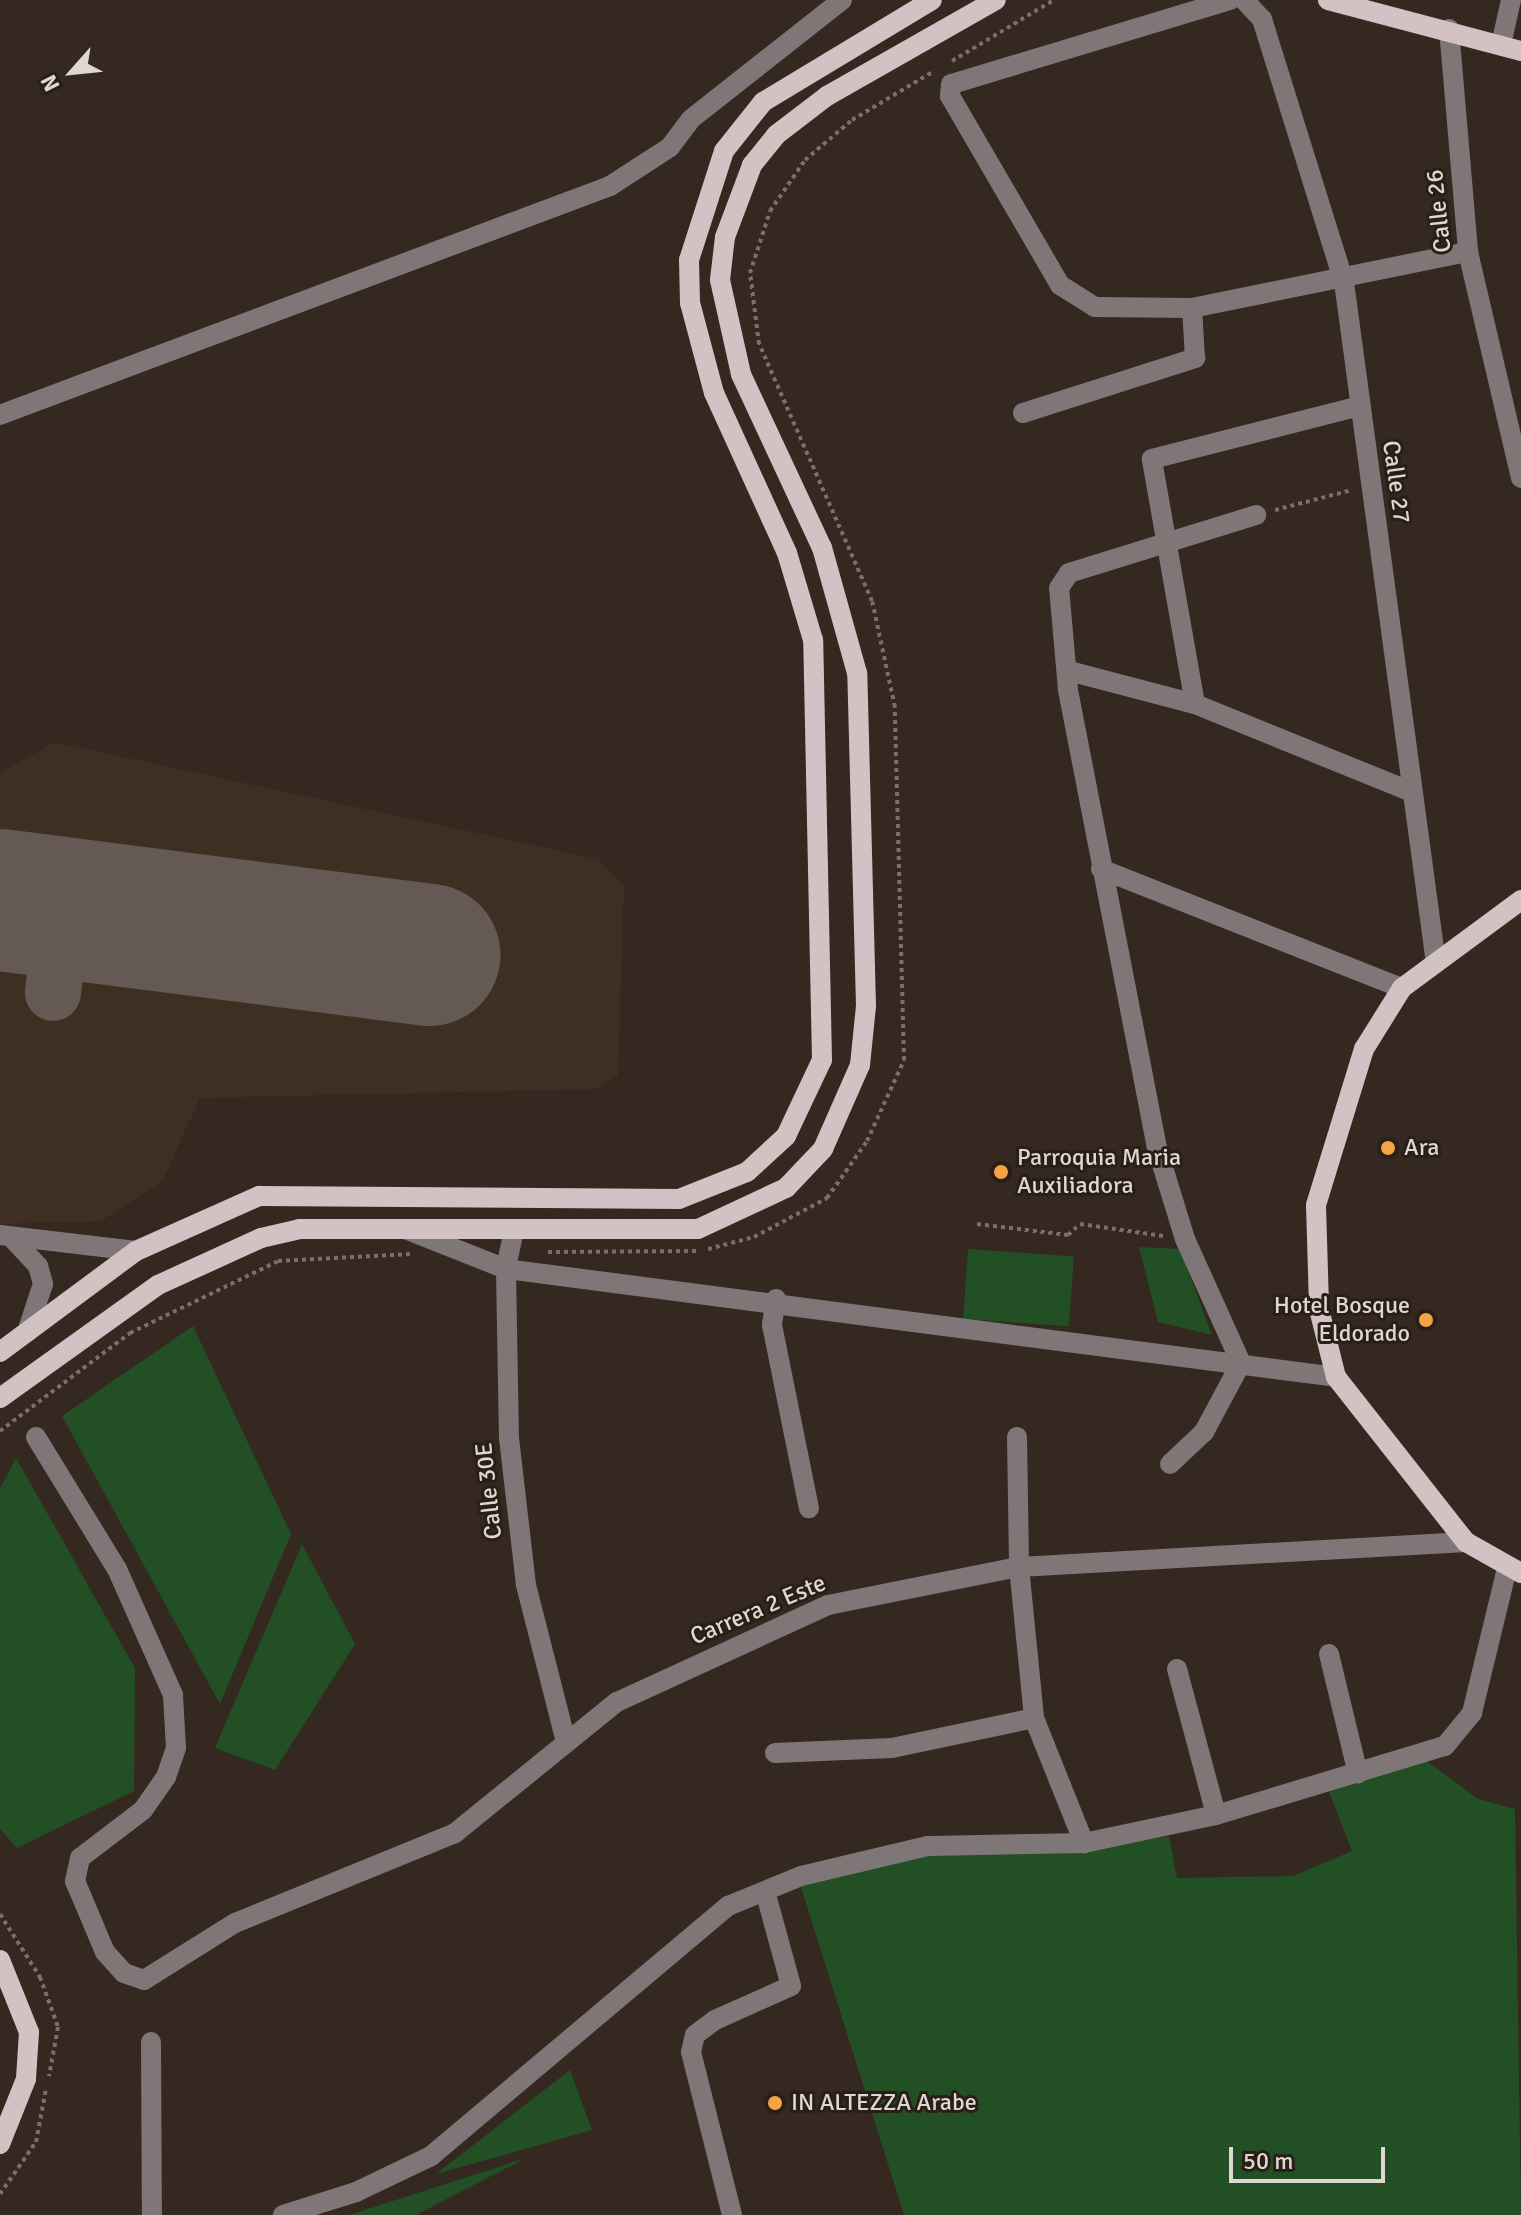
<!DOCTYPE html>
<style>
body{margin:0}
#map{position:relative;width:1521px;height:2215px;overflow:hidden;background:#342820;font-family:Signika,sans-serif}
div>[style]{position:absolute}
.built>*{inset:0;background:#3f2e22}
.green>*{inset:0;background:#234f25;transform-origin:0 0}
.taxiway>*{height:56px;margin:-28px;padding:0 28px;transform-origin:28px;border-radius:28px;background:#655a53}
.runway>*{height:142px;margin:-71px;padding:0 71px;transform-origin:71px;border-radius:71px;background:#655a53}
.path>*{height:4px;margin-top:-2px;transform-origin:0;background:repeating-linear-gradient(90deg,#7a6f69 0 4px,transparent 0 8px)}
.minor>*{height:20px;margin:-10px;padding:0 10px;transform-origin:10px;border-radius:10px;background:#7f7677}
.major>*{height:20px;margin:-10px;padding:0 10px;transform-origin:10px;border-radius:10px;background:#d3c2c3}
.dots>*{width:22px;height:22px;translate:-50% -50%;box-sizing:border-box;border:4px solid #2a1f17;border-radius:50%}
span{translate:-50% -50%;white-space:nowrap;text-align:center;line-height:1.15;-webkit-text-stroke:6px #2a1f17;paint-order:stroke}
.street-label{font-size:24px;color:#dfd7d2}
.poi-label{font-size:24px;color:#dfd7d2}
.left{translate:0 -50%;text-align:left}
.right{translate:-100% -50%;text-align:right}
.north{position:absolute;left:32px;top:32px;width:80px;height:80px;-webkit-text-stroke:6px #2a1f17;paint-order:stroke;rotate:243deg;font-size:22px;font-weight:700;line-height:32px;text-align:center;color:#dfd7d2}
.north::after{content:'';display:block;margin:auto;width:28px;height:36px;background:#dfd7d2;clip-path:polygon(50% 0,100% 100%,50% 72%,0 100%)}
.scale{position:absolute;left:1229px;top:2147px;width:156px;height:36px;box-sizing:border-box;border:4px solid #dfd7d2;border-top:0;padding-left:10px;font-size:24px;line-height:28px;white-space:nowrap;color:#dfd7d2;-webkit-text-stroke:6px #2a1f17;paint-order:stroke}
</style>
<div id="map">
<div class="built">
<div style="clip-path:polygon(54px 742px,598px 859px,624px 886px,618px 1076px,594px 1089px,200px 1098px,162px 1182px,101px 1221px,0 1224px,0 773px)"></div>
</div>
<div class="green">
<div style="clip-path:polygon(1139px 1247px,1180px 1249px,1212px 1335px,1158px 1322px)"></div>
<div style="left:968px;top:1249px;width:106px;height:70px;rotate:4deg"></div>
<div style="clip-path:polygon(193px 1326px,291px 1534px,220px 1704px,62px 1416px)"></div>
<div style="clip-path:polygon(16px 1458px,135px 1668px,134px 1791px,17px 1848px,0 1829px,0 1488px)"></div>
<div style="clip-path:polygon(302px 1544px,355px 1644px,275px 1770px,215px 1748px)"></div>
<div style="clip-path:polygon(1424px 1759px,1478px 1799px,1515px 1809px,1521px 2215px,904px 2215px,800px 1884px,915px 1855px,1083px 1851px,1169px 1836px,1177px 1878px,1293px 1876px,1352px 1851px,1328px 1789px)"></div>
<div style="clip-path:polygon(570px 2070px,592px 2130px,436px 2174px)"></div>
<div style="clip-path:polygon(526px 2158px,416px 2215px,349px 2215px)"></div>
</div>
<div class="taxiway">
<div style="left:53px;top:993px;width:85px;rotate:-84deg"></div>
</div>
<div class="runway">
<div style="left:0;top:900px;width:433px;rotate:7.3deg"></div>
</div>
<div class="path">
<div style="left:952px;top:61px;width:119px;rotate:-30.9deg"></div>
<div style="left:1275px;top:510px;width:80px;rotate:-14.6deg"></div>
<div style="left:977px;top:1224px;width:92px;rotate:6.9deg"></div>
<div style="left:1068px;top:1235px;width:16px;rotate:-43deg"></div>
<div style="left:1080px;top:1224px;width:84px;rotate:8.2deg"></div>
<div style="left:708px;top:1249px;width:48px;rotate:-14.6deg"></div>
<div style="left:754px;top:1237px;width:83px;rotate:-28.1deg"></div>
<div style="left:827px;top:1198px;width:70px;rotate:-54.9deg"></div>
<div style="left:867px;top:1141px;width:89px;rotate:-65.4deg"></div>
<div style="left:904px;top:1060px;width:353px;rotate:-91.5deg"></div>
<div style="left:895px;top:707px;width:108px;rotate:-102.2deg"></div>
<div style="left:872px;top:601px;width:281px;rotate:-113.7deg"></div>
<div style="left:759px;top:344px;width:72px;rotate:-97.2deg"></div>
<div style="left:750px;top:273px;width:65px;rotate:-72.1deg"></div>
<div style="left:770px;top:211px;width:62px;rotate:-55.5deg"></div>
<div style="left:805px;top:160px;width:62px;rotate:-40.4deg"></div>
<div style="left:852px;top:120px;width:96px;rotate:-30.9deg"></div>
<div style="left:548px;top:1252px;width:151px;rotate:-0.4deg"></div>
<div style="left:0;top:1431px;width:163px;rotate:-37deg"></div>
<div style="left:130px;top:1333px;width:165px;rotate:-25.9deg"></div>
<div style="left:278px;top:1261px;width:134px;rotate:-3deg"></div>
<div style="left:0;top:1914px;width:75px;rotate:57.6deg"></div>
<div style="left:40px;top:1977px;width:53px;rotate:70.2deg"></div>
<div style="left:58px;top:2027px;width:50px;rotate:100.4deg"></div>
<div style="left:0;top:2194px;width:63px;rotate:-55.3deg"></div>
<div style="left:36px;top:2142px;width:54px;rotate:-79.3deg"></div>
</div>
<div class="minor">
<div style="left:1230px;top:0;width:291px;rotate:163.2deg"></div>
<div style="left:951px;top:84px;width:12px;rotate:95deg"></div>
<div style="left:950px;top:96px;width:219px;rotate:59.8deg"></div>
<div style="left:1060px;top:285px;width:41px;rotate:32.2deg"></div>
<div style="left:1095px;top:307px;width:97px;rotate:0.6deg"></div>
<div style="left:1192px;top:308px;width:282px;rotate:-11.5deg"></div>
<div style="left:1244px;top:0;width:26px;rotate:47deg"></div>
<div style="left:1262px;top:19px;width:275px;rotate:72.7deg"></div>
<div style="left:1344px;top:282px;width:687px;rotate:82.31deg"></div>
<div style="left:1449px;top:29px;width:224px;rotate:85.1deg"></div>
<div style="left:1468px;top:252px;width:232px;rotate:76.8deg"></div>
<div style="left:1501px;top:45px;width:46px;rotate:-77.5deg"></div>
<div style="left:1023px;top:413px;width:181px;rotate:-17.7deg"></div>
<div style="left:1195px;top:358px;width:50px;rotate:-93.4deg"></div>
<div style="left:0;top:415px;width:652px;rotate:-20.58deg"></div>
<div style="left:610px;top:186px;width:72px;rotate:-33deg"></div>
<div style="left:670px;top:147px;width:35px;rotate:-53deg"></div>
<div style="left:691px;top:119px;width:192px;rotate:-38.2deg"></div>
<div style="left:1069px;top:671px;width:130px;rotate:14.7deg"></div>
<div style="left:1195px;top:704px;width:234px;rotate:22.1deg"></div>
<div style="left:1195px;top:704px;width:249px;rotate:-100deg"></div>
<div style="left:1152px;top:459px;width:215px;rotate:-14.3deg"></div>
<div style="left:1101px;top:869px;width:324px;rotate:21.6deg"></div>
<div style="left:405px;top:1229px;width:109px;rotate:21.6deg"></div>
<div style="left:506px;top:1269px;width:837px;rotate:7.41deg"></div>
<div style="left:514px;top:1230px;width:40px;rotate:102deg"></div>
<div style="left:506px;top:1269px;width:169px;rotate:89deg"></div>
<div style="left:509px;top:1438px;width:148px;rotate:83.4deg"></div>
<div style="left:526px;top:1585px;width:162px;rotate:75.7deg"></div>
<div style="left:0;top:1235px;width:137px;rotate:6.7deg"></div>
<div style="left:11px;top:1237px;width:40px;rotate:47deg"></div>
<div style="left:38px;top:1266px;width:19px;rotate:74deg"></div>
<div style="left:43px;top:1284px;width:51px;rotate:108.4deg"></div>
<div style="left:776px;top:1299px;width:26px;rotate:99deg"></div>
<div style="left:772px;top:1325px;width:187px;rotate:78.6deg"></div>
<div style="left:36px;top:1437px;width:155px;rotate:58.5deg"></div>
<div style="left:117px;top:1569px;width:138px;rotate:66deg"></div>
<div style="left:173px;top:1695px;width:53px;rotate:86.8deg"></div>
<div style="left:176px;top:1748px;width:31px;rotate:109deg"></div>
<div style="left:166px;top:1777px;width:40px;rotate:124.9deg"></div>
<div style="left:143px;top:1810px;width:79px;rotate:142.7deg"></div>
<div style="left:80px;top:1858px;width:24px;rotate:102deg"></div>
<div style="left:75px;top:1881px;width:77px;rotate:67.1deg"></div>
<div style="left:105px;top:1952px;width:28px;rotate:48deg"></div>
<div style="left:124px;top:1973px;width:21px;rotate:19deg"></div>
<div style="left:144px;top:1980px;width:107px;rotate:-32.1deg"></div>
<div style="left:235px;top:1923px;width:238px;rotate:-22.2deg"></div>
<div style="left:455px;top:1833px;width:208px;rotate:-39deg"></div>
<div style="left:617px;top:1702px;width:232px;rotate:-24.7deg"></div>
<div style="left:828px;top:1605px;width:195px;rotate:-11.3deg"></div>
<div style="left:1019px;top:1567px;width:448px;rotate:-3.2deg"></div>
<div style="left:1017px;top:1437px;width:130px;rotate:89.1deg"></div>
<div style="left:1019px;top:1567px;width:152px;rotate:84.3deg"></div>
<div style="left:1034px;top:1718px;width:135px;rotate:68.2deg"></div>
<div style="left:1170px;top:1464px;width:47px;rotate:-43.3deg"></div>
<div style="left:1204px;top:1432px;width:78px;rotate:-61.8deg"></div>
<div style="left:1241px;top:1363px;width:136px;rotate:-114.3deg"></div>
<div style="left:1185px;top:1239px;width:95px;rotate:-107.1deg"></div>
<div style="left:1157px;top:1148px;width:467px;rotate:-101deg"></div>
<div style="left:1068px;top:690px;width:102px;rotate:-95deg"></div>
<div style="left:1059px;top:588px;width:18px;rotate:-56deg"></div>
<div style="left:1069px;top:573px;width:196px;rotate:-17.2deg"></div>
<div style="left:1329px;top:1654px;width:123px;rotate:76.4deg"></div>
<div style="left:1177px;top:1669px;width:151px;rotate:75deg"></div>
<div style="left:775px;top:1753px;width:117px;rotate:-2.4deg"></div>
<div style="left:892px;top:1748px;width:145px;rotate:-11.9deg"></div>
<div style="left:151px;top:2042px;width:173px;rotate:89.7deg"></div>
<div style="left:283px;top:2215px;width:77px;rotate:-17.5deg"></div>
<div style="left:356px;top:2192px;width:83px;rotate:-25.6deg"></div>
<div style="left:431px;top:2156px;width:388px;rotate:-40.1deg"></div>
<div style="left:728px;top:1906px;width:79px;rotate:-22.3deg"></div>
<div style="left:801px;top:1876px;width:130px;rotate:-13.3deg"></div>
<div style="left:928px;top:1846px;width:156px;rotate:-1.1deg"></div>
<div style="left:1084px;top:1843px;width:135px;rotate:-12deg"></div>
<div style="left:1216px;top:1815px;width:239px;rotate:-16.8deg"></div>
<div style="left:1445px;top:1746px;width:43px;rotate:-50.7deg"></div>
<div style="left:1472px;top:1713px;width:149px;rotate:-76.4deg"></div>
<div style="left:732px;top:2215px;width:168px;rotate:-104.1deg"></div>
<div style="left:691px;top:2052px;width:17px;rotate:-77deg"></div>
<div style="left:695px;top:2035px;width:25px;rotate:-37deg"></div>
<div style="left:715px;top:2020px;width:83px;rotate:-24.1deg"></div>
<div style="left:791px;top:1986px;width:98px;rotate:-105.3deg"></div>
</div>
<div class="major">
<div style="left:1328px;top:0;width:200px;rotate:14.8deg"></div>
<div style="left:1521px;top:900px;width:148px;rotate:143.5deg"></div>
<div style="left:1402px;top:988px;width:72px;rotate:121.9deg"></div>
<div style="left:1364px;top:1049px;width:163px;rotate:107.1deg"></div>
<div style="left:1316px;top:1205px;width:104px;rotate:88.3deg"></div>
<div style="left:1319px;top:1309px;width:70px;rotate:76deg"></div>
<div style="left:1336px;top:1377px;width:210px;rotate:51.8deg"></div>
<div style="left:1466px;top:1542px;width:63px;rotate:29.4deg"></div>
<div style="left:0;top:1352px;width:169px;rotate:-36.6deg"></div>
<div style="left:136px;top:1251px;width:135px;rotate:-24.1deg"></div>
<div style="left:259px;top:1196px;width:420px;rotate:0.4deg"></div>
<div style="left:679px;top:1199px;width:73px;rotate:-21.7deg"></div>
<div style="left:747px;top:1172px;width:53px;rotate:-42.7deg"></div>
<div style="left:786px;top:1136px;width:84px;rotate:-64.7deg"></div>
<div style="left:822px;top:1060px;width:420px;rotate:-91.2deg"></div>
<div style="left:813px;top:640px;width:91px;rotate:-106.6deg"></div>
<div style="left:787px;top:553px;width:176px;rotate:-114.5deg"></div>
<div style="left:714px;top:393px;width:93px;rotate:-104.9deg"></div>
<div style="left:690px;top:303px;width:43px;rotate:-91.3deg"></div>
<div style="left:689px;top:260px;width:114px;rotate:-72.2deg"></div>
<div style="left:724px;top:151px;width:63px;rotate:-51.5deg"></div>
<div style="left:763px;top:102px;width:197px;rotate:-31.1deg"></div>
<div style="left:0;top:1398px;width:194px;rotate:-35.6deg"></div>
<div style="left:158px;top:1285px;width:113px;rotate:-24.5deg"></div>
<div style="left:261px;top:1238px;width:39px;rotate:-13deg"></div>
<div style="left:299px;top:1229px;width:399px"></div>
<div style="left:698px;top:1229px;width:97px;rotate:-25deg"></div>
<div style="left:786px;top:1188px;width:54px;rotate:-46.5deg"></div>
<div style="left:823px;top:1149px;width:92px;rotate:-66.2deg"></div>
<div style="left:860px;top:1065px;width:59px;rotate:-84.2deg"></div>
<div style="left:866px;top:1006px;width:333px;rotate:-91.5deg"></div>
<div style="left:857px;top:673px;width:130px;rotate:-105.6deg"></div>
<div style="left:822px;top:548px;width:192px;rotate:-115deg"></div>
<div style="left:741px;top:374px;width:96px;rotate:-102.6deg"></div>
<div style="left:720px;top:280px;width:43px;rotate:-83.4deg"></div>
<div style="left:725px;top:237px;width:77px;rotate:-69.4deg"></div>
<div style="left:752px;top:165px;width:38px;rotate:-51deg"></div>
<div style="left:776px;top:135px;width:64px;rotate:-37.4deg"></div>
<div style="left:827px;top:96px;width:194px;rotate:-29.6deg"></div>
<div style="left:0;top:1960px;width:78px;rotate:68.1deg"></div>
<div style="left:29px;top:2032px;width:47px;rotate:93.7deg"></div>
<div style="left:26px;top:2079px;width:70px;rotate:111.8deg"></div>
</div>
<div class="dots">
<div style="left:1388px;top:1148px;background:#f4a443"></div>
<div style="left:1001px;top:1172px;background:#f4a443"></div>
<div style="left:1426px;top:1320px;background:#f4a443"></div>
<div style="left:775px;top:2103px;background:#f4a443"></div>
</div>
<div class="street-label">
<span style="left:1439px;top:211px;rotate:-96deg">Calle 26</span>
<span style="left:1396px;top:482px;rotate:82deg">Calle 27</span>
<span style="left:489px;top:1491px;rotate:-96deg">Calle 30E</span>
<span style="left:758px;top:1610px;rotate:-23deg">Carrera 2 Este</span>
</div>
<div class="poi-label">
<span class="left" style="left:1404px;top:1148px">Ara</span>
<span class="left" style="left:1017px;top:1172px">Parroquia Maria<br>Auxiliadora</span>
<span class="right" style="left:1410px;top:1320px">Hotel Bosque<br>Eldorado</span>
<span class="left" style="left:791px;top:2103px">IN ALTEZZA Arabe</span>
</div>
<div class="north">N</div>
<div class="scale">50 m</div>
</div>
